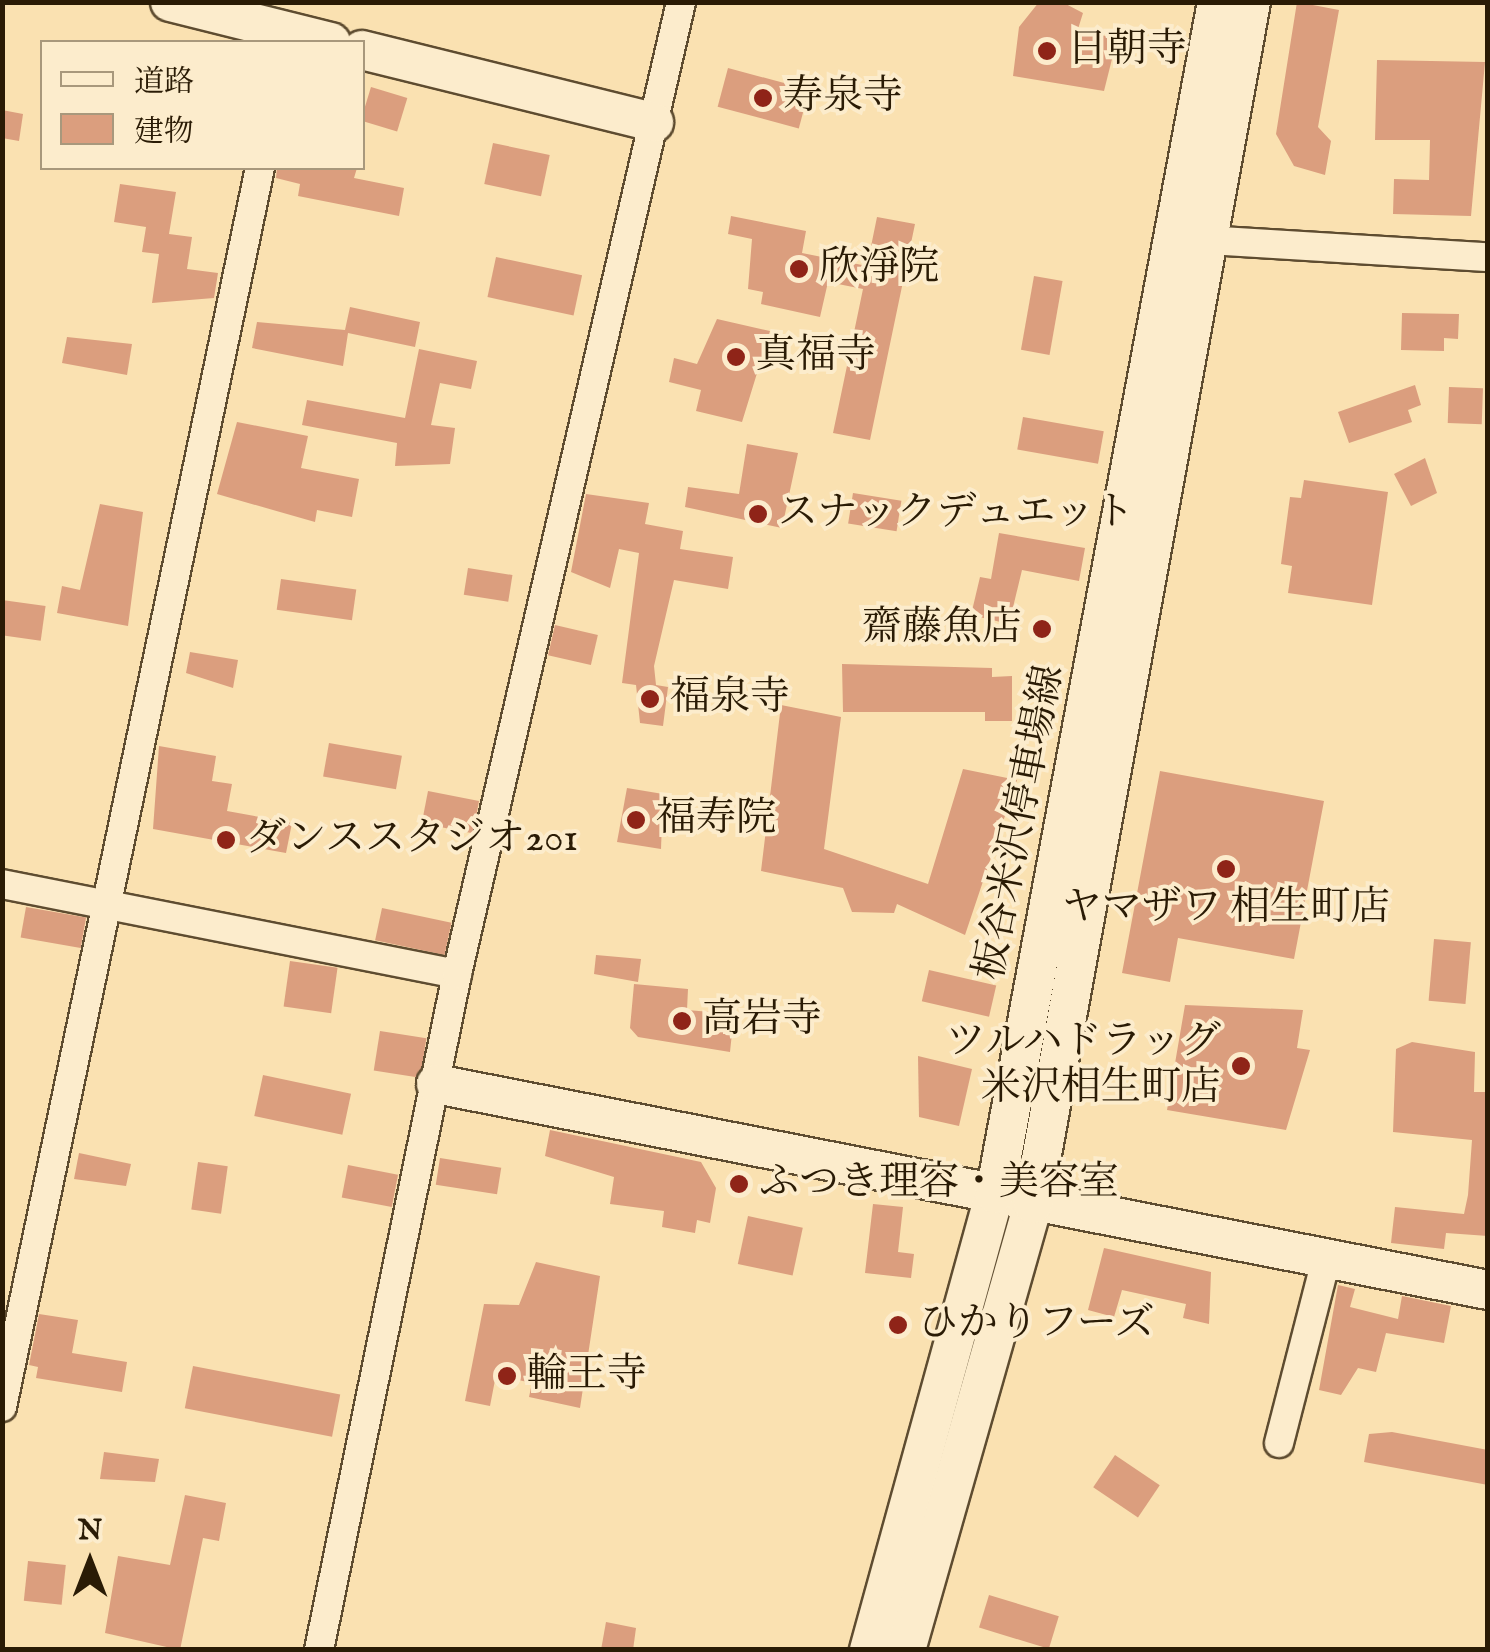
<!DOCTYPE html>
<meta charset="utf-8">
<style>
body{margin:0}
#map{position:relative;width:1490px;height:1652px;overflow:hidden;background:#fae1b1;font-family:"IM FELL English","Noto Serif JP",serif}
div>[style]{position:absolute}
.building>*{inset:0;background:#db9e7e;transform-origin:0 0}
.roads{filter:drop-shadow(2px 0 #5e4c30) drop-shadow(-2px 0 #5e4c30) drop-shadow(0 2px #5e4c30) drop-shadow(0 -2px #5e4c30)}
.street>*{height:28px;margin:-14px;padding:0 14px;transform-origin:14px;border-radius:14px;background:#fceccc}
.secondary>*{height:38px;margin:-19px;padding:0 19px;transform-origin:19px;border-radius:19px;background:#fceccc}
.dots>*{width:28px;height:28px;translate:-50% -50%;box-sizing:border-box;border:5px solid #fceccc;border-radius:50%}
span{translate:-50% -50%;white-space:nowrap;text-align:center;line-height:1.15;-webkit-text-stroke:8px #fceccc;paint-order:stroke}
.poi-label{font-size:40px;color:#2a1b05}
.left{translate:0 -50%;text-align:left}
.right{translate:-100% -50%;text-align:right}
.street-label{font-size:40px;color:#2a1b05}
.frame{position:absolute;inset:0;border:5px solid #2a1b05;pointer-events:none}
.legend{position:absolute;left:40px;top:40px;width:325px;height:130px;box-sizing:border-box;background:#fceccc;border:2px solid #a8987c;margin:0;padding:12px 18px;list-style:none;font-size:30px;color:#2a1b05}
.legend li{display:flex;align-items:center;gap:20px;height:50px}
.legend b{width:50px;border:2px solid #a8987c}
.north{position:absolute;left:40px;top:1512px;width:100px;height:100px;-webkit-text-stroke:8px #fceccc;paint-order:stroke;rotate:0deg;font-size:28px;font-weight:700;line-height:40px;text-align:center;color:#2a1b05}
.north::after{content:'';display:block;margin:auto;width:35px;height:45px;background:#2a1b05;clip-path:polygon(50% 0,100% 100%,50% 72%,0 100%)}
</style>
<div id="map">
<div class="building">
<div style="clip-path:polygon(1039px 2px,1062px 2px,1083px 13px,1078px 29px,1117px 39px,1104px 91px,1013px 76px,1019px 27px)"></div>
<div style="clip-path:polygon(1297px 2px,1339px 10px,1318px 127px,1331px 141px,1325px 175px,1294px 166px,1276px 134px)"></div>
<div style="clip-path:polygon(1377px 60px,1485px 62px,1471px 216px,1393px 214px,1394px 179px,1429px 180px,1430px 140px,1375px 140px)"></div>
<div style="left:728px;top:68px;width:84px;height:40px;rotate:15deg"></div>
<div style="left:371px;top:87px;width:38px;height:35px;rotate:17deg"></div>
<div style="clip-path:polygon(2px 110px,23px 114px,19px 141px,2px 138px)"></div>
<div style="left:493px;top:143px;width:58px;height:42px;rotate:12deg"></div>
<div style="clip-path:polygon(277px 168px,357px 168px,354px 178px,404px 188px,399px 216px,298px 196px,300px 184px,276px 178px)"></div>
<div style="clip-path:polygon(120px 184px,176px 192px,169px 234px,192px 237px,187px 269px,218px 273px,214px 298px,152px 303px,159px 254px,142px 252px,146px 227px,114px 222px)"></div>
<div style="clip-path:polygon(731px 216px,806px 231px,802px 253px,867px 266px,877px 217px,915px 224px,870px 440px,833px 433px,863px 289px,828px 282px,820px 317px,761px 304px,763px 292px,748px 289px,752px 239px,728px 234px)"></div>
<div style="left:496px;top:257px;width:88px;height:41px;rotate:12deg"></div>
<div style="left:1034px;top:276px;width:29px;height:75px;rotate:10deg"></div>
<div style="clip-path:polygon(350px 307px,420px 322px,415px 347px,348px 333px,343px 366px,252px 348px,257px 322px,345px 330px)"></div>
<div style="clip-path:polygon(1402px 313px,1459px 314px,1458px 339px,1444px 338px,1444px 351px,1401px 350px)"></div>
<div style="clip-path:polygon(717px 319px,770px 331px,742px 422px,696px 411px,701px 390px,669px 382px,674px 358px,697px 364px)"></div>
<div style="clip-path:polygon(67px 337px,132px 344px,127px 375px,62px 363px)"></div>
<div style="clip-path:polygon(419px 349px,477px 361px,471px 389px,440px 383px,431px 425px,455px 428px,450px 464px,395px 466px,397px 443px,302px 425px,307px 400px,405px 418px)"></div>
<div style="clip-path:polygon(1415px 385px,1421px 405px,1408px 410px,1412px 422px,1349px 443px,1338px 412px)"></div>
<div style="left:1449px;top:387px;width:34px;height:36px;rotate:2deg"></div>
<div style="left:1023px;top:417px;width:82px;height:33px;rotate:10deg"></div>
<div style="clip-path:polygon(237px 422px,308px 436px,301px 468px,359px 479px,352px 517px,317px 510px,315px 522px,217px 494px)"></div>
<div style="clip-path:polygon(747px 444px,798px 453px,782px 528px,685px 507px,688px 487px,739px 494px)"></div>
<div style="clip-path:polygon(1425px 458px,1437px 493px,1411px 506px,1394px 474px)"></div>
<div style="clip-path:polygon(1304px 480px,1388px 492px,1372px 605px,1288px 593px,1292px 566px,1281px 564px,1290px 497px,1301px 498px)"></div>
<div style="left:853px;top:493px;width:49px;height:31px;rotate:9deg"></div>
<div style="clip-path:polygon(586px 494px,649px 503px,645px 524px,683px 531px,680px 549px,733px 557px,728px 589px,674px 580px,654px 666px,656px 685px,668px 687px,663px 726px,640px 723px,636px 685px,622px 683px,639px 553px,619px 549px,610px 588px,571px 572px)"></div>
<div style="clip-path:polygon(100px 504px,143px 512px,128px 626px,57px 613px,62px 586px,80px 590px)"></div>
<div style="clip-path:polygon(999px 533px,1085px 548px,1079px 581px,1022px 570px,1009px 624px,971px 615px,980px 577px,991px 579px)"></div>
<div style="left:468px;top:568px;width:45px;height:27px;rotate:9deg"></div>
<div style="left:281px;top:579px;width:76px;height:31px;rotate:8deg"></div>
<div style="left:2px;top:600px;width:44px;height:35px;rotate:8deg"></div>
<div style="left:555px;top:625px;width:44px;height:31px;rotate:13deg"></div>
<div style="clip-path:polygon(190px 652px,238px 660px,233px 688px,186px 673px)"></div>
<div style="clip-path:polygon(842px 664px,992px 668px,992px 677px,1012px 676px,1012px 721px,985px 721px,985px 712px,843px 712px)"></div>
<div style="clip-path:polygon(781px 705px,841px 717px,824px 849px,928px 884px,963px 769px,1017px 780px,965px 935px,897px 904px,894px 913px,852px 912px,843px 888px,761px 871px)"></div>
<div style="left:329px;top:743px;width:74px;height:34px;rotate:10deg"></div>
<div style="clip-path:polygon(159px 746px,216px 756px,212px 781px,232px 784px,227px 811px,292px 823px,286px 853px,153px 829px)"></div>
<div style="clip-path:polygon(1160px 771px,1324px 801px,1294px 959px,1178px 938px,1170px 982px,1122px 973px)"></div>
<div style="clip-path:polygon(627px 788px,663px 794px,661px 849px,617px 842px)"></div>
<div style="left:428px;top:791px;width:52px;height:33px;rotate:11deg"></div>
<div style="left:26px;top:907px;width:61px;height:31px;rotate:10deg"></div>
<div style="left:382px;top:908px;width:71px;height:33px;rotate:12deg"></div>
<div style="left:1434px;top:939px;width:37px;height:62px;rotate:5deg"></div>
<div style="clip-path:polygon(596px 955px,641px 959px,638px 982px,594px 974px)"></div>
<div style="left:290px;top:961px;width:48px;height:46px;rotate:8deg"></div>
<div style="left:929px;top:970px;width:69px;height:32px;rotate:13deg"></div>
<div style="clip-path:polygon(634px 984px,688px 989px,687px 1010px,734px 1014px,730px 1052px,638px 1037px,630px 1028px)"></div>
<div style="clip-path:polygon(1185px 1005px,1303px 1010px,1297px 1048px,1310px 1050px,1286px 1130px,1167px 1110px)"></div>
<div style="left:380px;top:1031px;width:47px;height:40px;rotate:9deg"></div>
<div style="clip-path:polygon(1412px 1042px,1475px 1052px,1474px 1092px,1488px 1092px,1488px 1236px,1446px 1233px,1444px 1249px,1391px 1243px,1395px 1207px,1464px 1214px,1468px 1195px,1472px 1140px,1393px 1132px,1396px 1049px)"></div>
<div style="clip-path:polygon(918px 1056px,972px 1069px,959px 1126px,919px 1117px)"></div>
<div style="left:263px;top:1075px;width:90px;height:42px;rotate:12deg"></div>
<div style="clip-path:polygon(550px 1130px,701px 1162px,716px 1188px,710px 1223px,697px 1220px,695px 1233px,662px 1227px,664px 1211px,610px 1204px,614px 1177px,545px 1156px)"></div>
<div style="clip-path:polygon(79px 1153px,131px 1164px,126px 1186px,74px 1179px)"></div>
<div style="left:440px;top:1158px;width:62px;height:27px;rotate:9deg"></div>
<div style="left:198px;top:1162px;width:30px;height:48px;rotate:8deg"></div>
<div style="left:348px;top:1165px;width:51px;height:33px;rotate:11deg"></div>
<div style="clip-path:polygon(873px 1204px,903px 1207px,898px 1252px,914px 1254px,911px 1278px,865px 1273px)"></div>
<div style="left:748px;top:1216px;width:56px;height:49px;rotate:12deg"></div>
<div style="clip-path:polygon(1104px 1248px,1211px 1272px,1209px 1324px,1183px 1318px,1186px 1304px,1122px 1290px,1114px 1317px,1088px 1310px)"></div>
<div style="clip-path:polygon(536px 1262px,600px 1276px,580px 1408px,529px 1397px,532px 1383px,496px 1375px,490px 1406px,465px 1401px,484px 1304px,519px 1305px)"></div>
<div style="clip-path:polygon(1338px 1285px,1355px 1289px,1350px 1307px,1398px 1319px,1402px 1296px,1451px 1306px,1444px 1343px,1386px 1333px,1376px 1372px,1358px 1368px,1341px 1395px,1319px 1390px)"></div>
<div style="clip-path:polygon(39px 1314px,78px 1320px,72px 1353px,127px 1362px,122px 1392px,36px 1378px,38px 1367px,29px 1365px)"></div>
<div style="left:193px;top:1366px;width:150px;height:43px;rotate:11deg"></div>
<div style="clip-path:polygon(1392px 1432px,1488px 1450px,1488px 1485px,1364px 1462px,1369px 1434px)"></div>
<div style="clip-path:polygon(104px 1452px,159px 1459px,155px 1482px,100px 1479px)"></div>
<div style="left:1115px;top:1455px;width:54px;height:39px;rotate:34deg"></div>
<div style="clip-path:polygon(185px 1495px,226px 1503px,219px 1541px,203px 1538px,180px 1650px,105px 1633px,118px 1556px,170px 1565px)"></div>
<div style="left:28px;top:1561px;width:38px;height:40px;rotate:6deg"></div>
<div style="left:989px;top:1595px;width:73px;height:34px;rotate:17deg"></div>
<div style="clip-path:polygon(606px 1622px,636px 1628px,633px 1650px,601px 1650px)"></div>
</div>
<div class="roads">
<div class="street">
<div style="left:1190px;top:239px;width:299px;rotate:3.5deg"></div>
<div style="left:2px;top:884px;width:464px;rotate:11.2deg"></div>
<div style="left:2px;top:1407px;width:1266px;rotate:-78.24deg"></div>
<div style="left:1279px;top:1443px;width:189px;rotate:-75.6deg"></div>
<div style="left:319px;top:1650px;width:690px;rotate:-78.46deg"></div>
<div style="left:457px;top:974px;width:997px;rotate:-77.02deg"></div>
</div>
<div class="secondary">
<div style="left:170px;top:2px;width:166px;rotate:14deg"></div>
<div style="left:362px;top:50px;width:301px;rotate:13.9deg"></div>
<div style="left:436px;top:1084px;width:1072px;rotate:11.08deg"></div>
<div style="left:869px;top:1650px;width:473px;rotate:-74.6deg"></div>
<div style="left:995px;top:1194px;width:1212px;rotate:-79.45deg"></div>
<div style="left:906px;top:1650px;width:464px;rotate:-74.1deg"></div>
<div style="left:1033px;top:1204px;width:1222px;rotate:-79.72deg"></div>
</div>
</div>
<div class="dots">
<div style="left:1047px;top:51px;background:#8f2418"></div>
<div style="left:763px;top:98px;background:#8f2418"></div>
<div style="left:799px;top:269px;background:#8f2418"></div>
<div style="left:736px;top:357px;background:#8f2418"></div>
<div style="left:758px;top:514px;background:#8f2418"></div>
<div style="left:1042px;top:629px;background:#8f2418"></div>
<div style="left:650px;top:699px;background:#8f2418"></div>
<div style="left:636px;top:820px;background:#8f2418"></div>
<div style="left:226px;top:840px;background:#8f2418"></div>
<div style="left:1226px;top:869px;background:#8f2418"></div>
<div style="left:682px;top:1021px;background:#8f2418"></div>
<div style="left:1241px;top:1066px;background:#8f2418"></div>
<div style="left:739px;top:1184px;background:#8f2418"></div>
<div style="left:898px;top:1325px;background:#8f2418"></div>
<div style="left:507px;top:1376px;background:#8f2418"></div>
</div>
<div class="poi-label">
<span class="left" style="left:1067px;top:51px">日朝寺</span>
<span class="left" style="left:783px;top:98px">寿泉寺</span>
<span class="left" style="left:819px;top:269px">欣淨院</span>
<span class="left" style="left:756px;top:357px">真福寺</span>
<span class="left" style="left:778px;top:514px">スナックデュエット</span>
<span class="right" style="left:1022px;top:629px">齋藤魚店</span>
<span class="left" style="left:670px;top:699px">福泉寺</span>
<span class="left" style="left:656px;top:820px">福寿院</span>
<span class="left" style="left:246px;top:840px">ダンススタジオ201</span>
<span style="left:1226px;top:909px">ヤマザワ 相生町店</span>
<span class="left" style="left:702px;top:1021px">高岩寺</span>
<span class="right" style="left:1221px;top:1066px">ツルハドラッグ<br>米沢相生町店</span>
<span class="left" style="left:759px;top:1184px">ふつき理容・美容室</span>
<span class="left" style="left:918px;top:1325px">ひかりフーズ</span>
<span class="left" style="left:527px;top:1376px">輪王寺</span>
</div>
<div class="street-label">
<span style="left:1021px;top:823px;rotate:-79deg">板谷米沢停車場線</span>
</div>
<div class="frame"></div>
<ul class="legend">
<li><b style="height:12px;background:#fceccc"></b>道路</li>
<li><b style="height:28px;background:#db9e7e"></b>建物</li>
</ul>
<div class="north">N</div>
</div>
